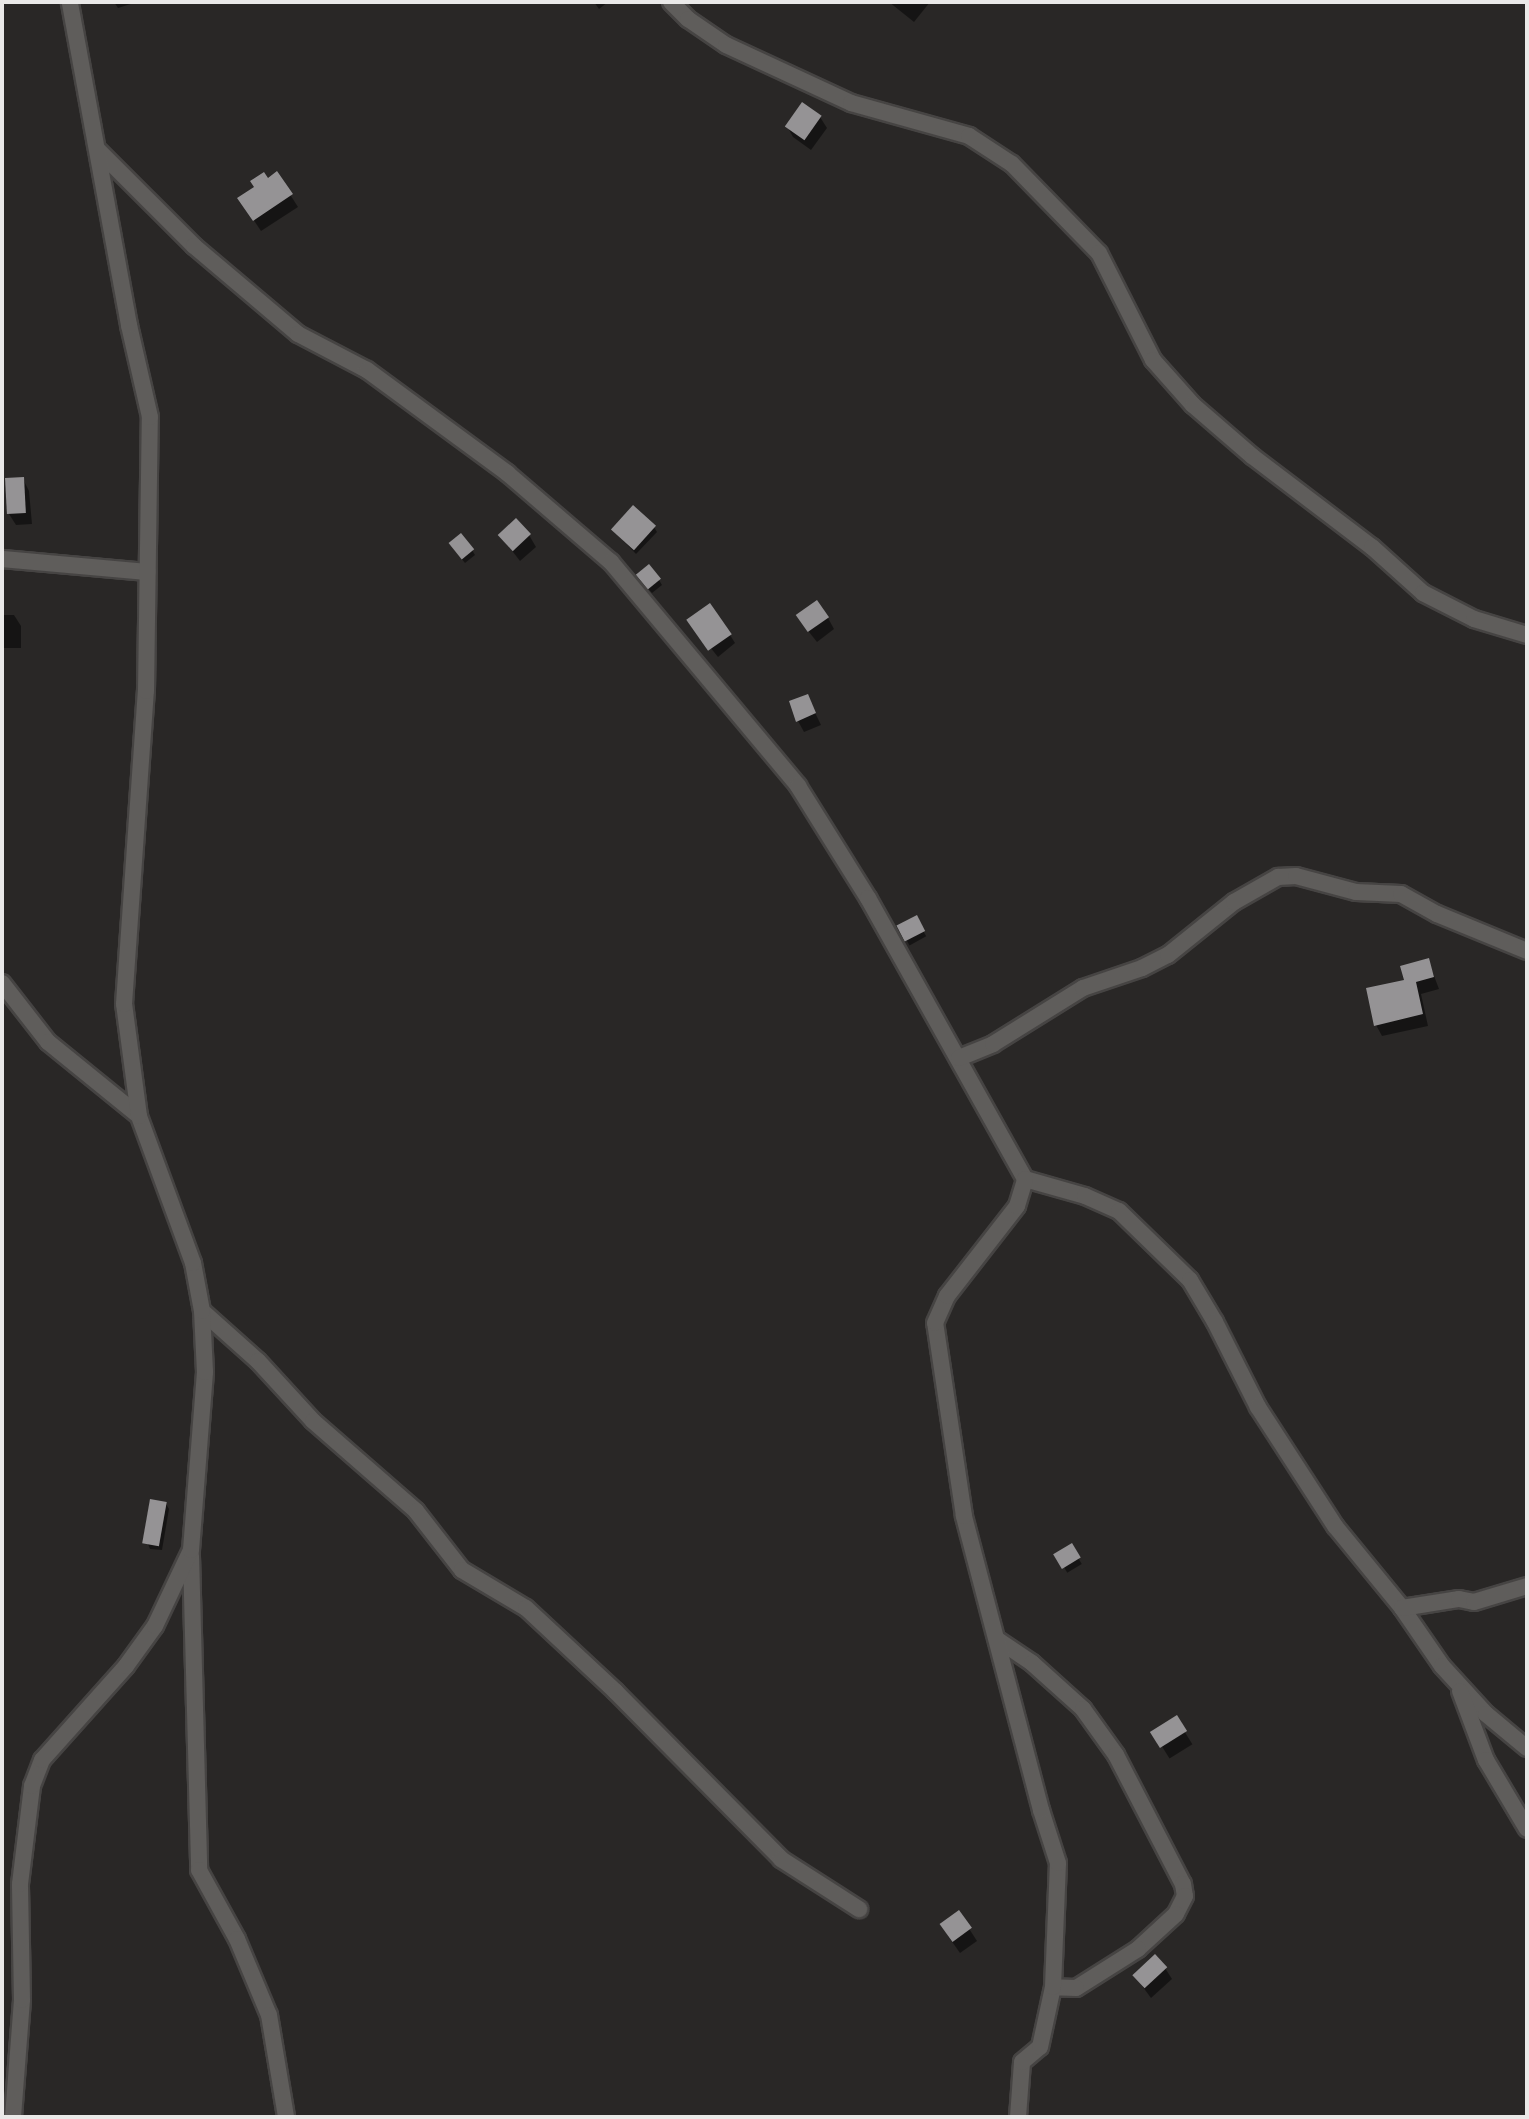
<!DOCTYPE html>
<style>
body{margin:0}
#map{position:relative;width:1529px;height:2119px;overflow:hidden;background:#292726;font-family:Barlow,sans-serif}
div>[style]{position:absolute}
.shadow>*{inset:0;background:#0007;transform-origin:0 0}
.building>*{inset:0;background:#959395;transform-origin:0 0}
.roads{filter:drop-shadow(2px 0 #464443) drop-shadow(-2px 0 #464443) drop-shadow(0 2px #464443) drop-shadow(0 -2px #464443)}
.street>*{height:16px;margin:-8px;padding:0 8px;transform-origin:8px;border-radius:8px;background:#5f5d5b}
span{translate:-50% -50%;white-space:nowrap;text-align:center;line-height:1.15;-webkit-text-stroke:8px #292726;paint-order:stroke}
.frame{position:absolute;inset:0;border:4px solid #eae9e8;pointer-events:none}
</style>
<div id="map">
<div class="shadow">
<div style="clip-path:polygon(114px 2px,137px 2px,118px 8px)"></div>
<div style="clip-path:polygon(594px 2px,608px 2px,599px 9px)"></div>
<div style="clip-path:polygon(889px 2px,930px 2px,914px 22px)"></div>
<div style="clip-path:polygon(820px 117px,827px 128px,811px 150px,793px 137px,787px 126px)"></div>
<div style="clip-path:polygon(277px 174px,298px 207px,261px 231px,247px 210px,267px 181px)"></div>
<div style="clip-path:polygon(23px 479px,29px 491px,32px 524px,16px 525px,9px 514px,7px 480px)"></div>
<div style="clip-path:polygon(654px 527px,657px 532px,636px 554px,612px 529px)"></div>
<div style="clip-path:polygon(500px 535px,529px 535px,536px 547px,520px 561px)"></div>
<div style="clip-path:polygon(453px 548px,472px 550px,475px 555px,465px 563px)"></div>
<div style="clip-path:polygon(641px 580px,659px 580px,662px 585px,652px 593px)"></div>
<div style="clip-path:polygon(2px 615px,14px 615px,21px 626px,21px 648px,2px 648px)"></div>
<div style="clip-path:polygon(828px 618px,834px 629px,817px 642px,805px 627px)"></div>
<div style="clip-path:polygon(689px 621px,730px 635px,735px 643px,718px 657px)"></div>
<div style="clip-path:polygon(807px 696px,821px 725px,804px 732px,798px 721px)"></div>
<div style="left:916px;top:918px;width:21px;height:19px;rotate:61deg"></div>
<div style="clip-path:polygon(1428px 960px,1439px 989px,1421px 994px,1428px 1026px,1382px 1036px,1376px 1025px,1407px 982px)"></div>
<div style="clip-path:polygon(166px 1504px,169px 1509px,162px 1550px,150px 1549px,148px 1544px)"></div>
<div style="left:1071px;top:1546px;width:21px;height:17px;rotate:59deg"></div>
<div style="left:1176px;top:1718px;width:31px;height:27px;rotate:58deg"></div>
<div style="clip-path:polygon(959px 1913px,977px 1941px,960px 1953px,948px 1936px)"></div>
<div style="clip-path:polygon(1165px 1968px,1172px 1979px,1151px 1998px,1134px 1975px)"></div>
</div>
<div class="building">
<div style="left:802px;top:102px;width:24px;height:30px;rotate:35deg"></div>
<div style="clip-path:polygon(277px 171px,293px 194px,253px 221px,237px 198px,254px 187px,250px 181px,264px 172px,268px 178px)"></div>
<div style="left:24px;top:477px;width:36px;height:19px;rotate:87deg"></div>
<div style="left:633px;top:505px;width:31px;height:33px;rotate:42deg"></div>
<div style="left:516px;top:518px;width:22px;height:25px;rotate:47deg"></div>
<div style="left:461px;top:533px;width:21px;height:16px;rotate:51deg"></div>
<div style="left:649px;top:564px;width:19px;height:17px;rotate:51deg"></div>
<div style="left:817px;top:600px;width:21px;height:26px;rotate:55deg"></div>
<div style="left:710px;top:603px;width:38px;height:29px;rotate:55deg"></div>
<div style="clip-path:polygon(808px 694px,816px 713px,796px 722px,789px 701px)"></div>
<div style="left:917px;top:915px;width:18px;height:23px;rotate:63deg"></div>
<div style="clip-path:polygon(1429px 958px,1434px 977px,1416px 982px,1423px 1014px,1374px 1026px,1366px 988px,1404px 980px,1400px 966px)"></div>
<div style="left:150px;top:1499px;width:17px;height:45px;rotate:10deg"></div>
<div style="left:1072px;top:1543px;width:17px;height:22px;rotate:59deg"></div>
<div style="left:1177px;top:1715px;width:19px;height:32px;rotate:58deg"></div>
<div style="left:959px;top:1910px;width:22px;height:24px;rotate:54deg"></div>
<div style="left:1155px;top:1954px;width:18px;height:31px;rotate:47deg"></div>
</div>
<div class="roads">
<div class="street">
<div style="left:671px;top:2px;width:24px;rotate:45deg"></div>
<div style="left:688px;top:19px;width:46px;rotate:34.4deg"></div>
<div style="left:726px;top:45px;width:138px;rotate:24.9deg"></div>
<div style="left:851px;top:103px;width:123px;rotate:15.6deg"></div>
<div style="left:969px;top:136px;width:51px;rotate:33.1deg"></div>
<div style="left:1012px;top:164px;width:124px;rotate:45.7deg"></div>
<div style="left:1099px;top:253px;width:120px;rotate:63.2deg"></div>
<div style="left:1153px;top:360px;width:60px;rotate:48.4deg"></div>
<div style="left:1193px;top:405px;width:78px;rotate:40.8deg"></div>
<div style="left:1252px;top:456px;width:151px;rotate:37.2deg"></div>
<div style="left:1372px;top:547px;width:69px;rotate:42deg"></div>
<div style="left:1423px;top:593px;width:57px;rotate:27deg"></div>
<div style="left:1474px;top:619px;width:55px;rotate:16.8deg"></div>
<div style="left:99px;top:151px;width:134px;rotate:45deg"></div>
<div style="left:194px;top:246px;width:136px;rotate:40.2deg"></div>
<div style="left:298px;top:334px;width:78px;rotate:27.6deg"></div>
<div style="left:367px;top:370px;width:174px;rotate:36.3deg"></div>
<div style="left:507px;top:473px;width:137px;rotate:40.6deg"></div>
<div style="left:611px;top:562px;width:292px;rotate:50.1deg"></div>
<div style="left:798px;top:786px;width:132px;rotate:58deg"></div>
<div style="left:868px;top:898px;width:322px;rotate:60.8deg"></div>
<div style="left:1025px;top:1179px;width:62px;rotate:15.8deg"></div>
<div style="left:1085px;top:1196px;width:37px;rotate:24deg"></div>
<div style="left:1119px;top:1211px;width:99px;rotate:44.2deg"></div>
<div style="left:1190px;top:1280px;width:49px;rotate:59.2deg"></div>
<div style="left:1215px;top:1322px;width:95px;rotate:63.2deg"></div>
<div style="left:1258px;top:1407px;width:142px;rotate:57.1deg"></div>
<div style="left:1335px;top:1526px;width:106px;rotate:50.7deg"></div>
<div style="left:1402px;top:1608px;width:70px;rotate:55.4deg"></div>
<div style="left:1442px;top:1666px;width:65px;rotate:47.5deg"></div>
<div style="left:1486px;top:1714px;width:53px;rotate:39.7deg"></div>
<div style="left:2px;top:559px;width:146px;rotate:5.1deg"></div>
<div style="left:2px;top:983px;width:75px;rotate:52.1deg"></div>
<div style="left:48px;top:1042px;width:117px;rotate:39.1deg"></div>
<div style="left:959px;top:1058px;width:37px;rotate:-22deg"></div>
<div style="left:993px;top:1044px;width:106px;rotate:-31.9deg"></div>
<div style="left:1083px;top:988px;width:62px;rotate:-18.7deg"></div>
<div style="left:1142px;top:968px;width:29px;rotate:-27deg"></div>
<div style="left:1168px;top:955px;width:85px;rotate:-38.8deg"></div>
<div style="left:1234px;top:902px;width:51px;rotate:-29.6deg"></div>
<div style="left:1278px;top:877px;width:18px;rotate:-3deg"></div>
<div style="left:1296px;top:876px;width:62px;rotate:14.9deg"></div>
<div style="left:1356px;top:892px;width:45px;rotate:2.5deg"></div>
<div style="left:1401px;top:894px;width:41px;rotate:29.1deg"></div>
<div style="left:1437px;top:914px;width:97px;rotate:22.3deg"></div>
<div style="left:202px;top:1311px;width:75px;rotate:41.8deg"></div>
<div style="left:258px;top:1361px;width:81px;rotate:47.5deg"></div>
<div style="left:313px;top:1421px;width:137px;rotate:41.1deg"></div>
<div style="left:416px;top:1511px;width:75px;rotate:52.1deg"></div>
<div style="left:462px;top:1570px;width:74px;rotate:30.7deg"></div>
<div style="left:526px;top:1608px;width:123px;rotate:43deg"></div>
<div style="left:616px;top:1692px;width:235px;rotate:45.3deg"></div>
<div style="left:781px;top:1859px;width:93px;rotate:32.7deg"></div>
<div style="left:191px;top:1556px;width:314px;rotate:88.5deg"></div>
<div style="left:199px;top:1870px;width:79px;rotate:61.2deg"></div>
<div style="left:237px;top:1939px;width:82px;rotate:67.2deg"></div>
<div style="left:269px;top:2015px;width:103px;rotate:80.5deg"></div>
<div style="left:1402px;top:1608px;width:58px;rotate:-9deg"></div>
<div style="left:1459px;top:1599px;width:15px;rotate:11deg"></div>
<div style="left:1474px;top:1602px;width:55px;rotate:-16.8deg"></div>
<div style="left:998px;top:1640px;width:41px;rotate:34.1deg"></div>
<div style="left:1032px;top:1663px;width:69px;rotate:42deg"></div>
<div style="left:1083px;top:1709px;width:57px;rotate:54.3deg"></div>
<div style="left:1116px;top:1755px;width:145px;rotate:62.6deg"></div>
<div style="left:1183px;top:1884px;width:12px;rotate:81deg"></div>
<div style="left:1185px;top:1896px;width:20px;rotate:117deg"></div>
<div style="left:1176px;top:1914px;width:52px;rotate:137.4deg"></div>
<div style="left:1138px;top:1949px;width:73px;rotate:147.8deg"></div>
<div style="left:1076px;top:1988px;width:23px;rotate:-178deg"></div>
<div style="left:1460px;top:1691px;width:74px;rotate:69.4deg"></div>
<div style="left:1486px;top:1760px;width:80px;rotate:59.3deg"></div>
<div style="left:13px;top:2117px;width:117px;rotate:-85.6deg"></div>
<div style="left:22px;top:2000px;width:116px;rotate:-91deg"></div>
<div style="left:20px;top:1884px;width:99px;rotate:-83deg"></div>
<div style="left:32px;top:1786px;width:28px;rotate:-69deg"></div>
<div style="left:42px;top:1760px;width:126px;rotate:-48.2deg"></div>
<div style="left:126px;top:1666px;width:49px;rotate:-54.1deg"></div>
<div style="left:155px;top:1626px;width:84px;rotate:-64.7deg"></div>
<div style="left:191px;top:1550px;width:179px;rotate:-85.5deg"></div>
<div style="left:205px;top:1372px;width:61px;rotate:-92.8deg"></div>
<div style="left:202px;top:1311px;width:49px;rotate:-100.6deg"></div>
<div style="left:193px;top:1263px;width:157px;rotate:-110.2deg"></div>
<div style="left:139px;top:1116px;width:113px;rotate:-97.6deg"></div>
<div style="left:124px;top:1004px;width:314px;rotate:-86deg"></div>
<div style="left:146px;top:691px;width:274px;rotate:-89.2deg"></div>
<div style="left:150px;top:417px;width:94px;rotate:-102.9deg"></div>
<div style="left:129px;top:325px;width:328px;rotate:-100.4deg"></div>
<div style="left:1018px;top:2117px;width:55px;rotate:-85.8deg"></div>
<div style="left:1022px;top:2062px;width:23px;rotate:-40deg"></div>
<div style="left:1040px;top:2047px;width:61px;rotate:-77.8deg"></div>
<div style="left:1053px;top:1987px;width:124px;rotate:-87.7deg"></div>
<div style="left:1058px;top:1863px;width:56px;rotate:-107.8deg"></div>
<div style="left:1041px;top:1810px;width:304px;rotate:-104.7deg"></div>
<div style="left:964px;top:1516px;width:195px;rotate:-98.5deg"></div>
<div style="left:935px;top:1323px;width:30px;rotate:-66deg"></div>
<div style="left:947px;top:1296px;width:114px;rotate:-52.1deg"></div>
<div style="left:1017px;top:1206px;width:28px;rotate:-73deg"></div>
</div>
</div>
<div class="frame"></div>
</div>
